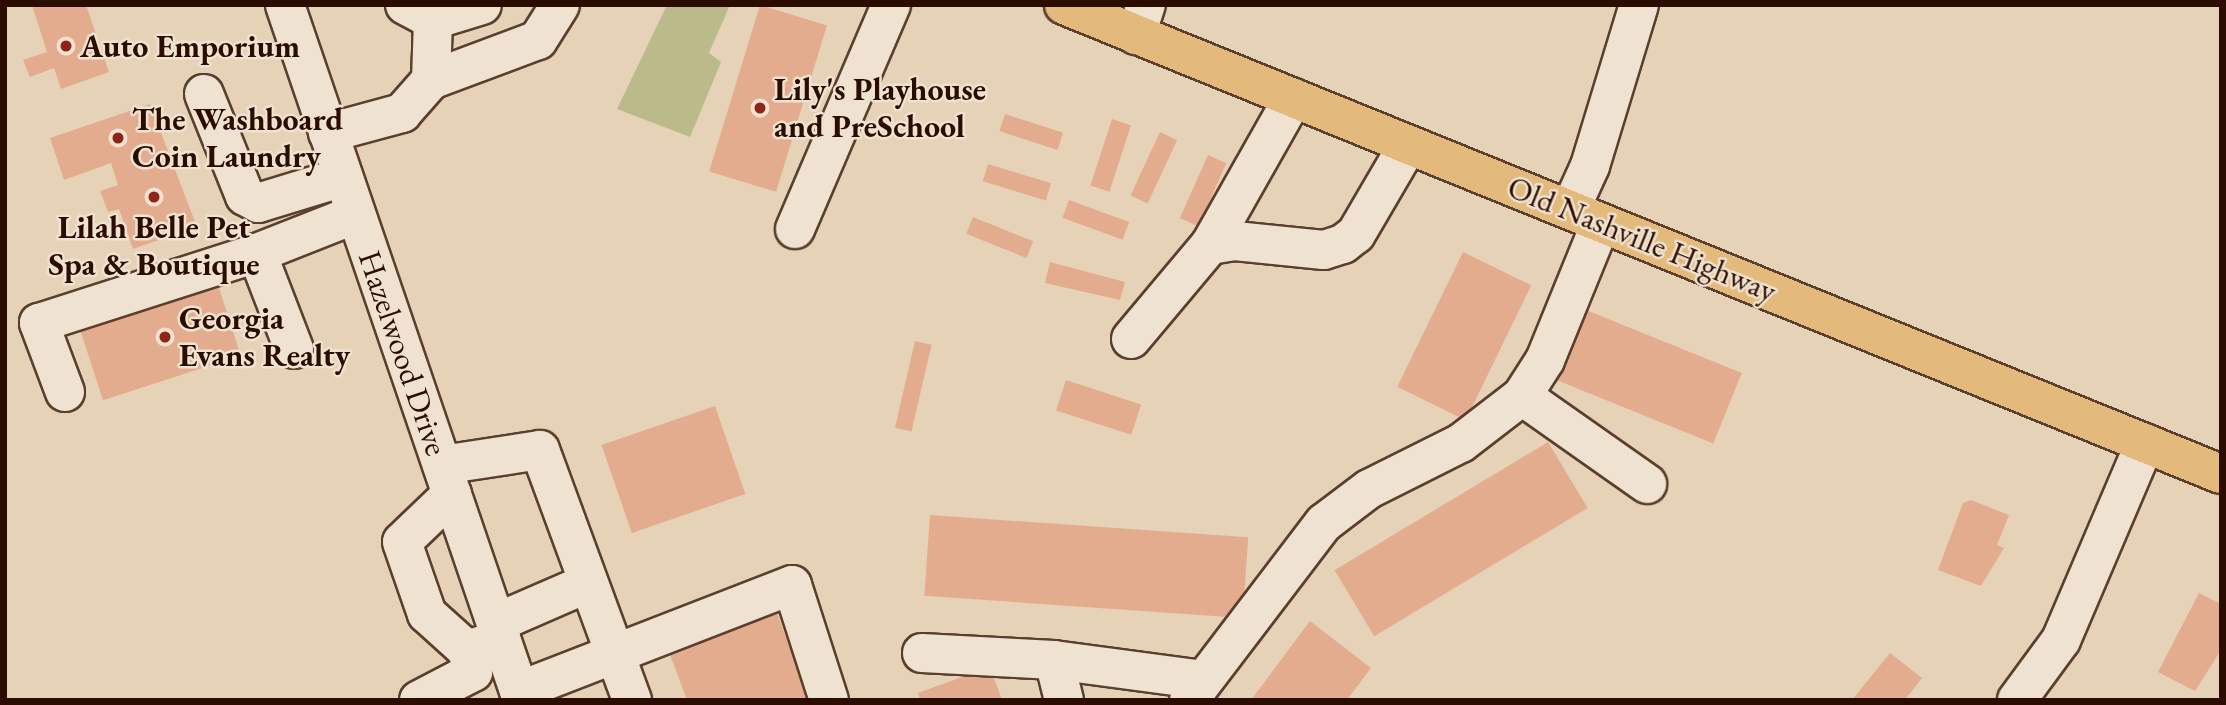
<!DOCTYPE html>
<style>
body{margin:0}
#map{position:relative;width:2226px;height:705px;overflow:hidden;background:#e6d2b7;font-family:"EB Garamond",serif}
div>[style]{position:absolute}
.green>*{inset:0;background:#baba8b}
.building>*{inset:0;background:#e4ac8e;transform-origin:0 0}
.roads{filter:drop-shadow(2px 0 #5a3e2e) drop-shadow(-2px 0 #5a3e2e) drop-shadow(0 2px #5a3e2e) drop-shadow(0 -2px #5a3e2e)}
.minor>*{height:38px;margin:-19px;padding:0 19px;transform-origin:19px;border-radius:19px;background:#efe2d0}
.major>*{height:38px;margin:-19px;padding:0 19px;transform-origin:19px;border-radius:19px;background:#e3b97c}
.dots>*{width:19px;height:19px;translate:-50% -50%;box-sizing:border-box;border:4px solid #efe2d0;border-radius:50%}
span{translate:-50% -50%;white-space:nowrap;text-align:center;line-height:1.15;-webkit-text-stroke:5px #efe2d0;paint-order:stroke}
.poi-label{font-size:32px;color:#2b0d00;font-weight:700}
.left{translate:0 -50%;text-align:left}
.street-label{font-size:32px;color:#2b0d00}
.frame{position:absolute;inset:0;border:7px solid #2b0d00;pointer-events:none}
</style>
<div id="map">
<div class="green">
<div style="clip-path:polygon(667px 5px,730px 5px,709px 53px,721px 62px,690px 137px,617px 109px)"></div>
</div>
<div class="building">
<div style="clip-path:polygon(32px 5px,86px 5px,109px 72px,61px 89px,54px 68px,30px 77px,23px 60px,47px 52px)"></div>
<div style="left:760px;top:5px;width:70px;height:174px;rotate:17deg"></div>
<div style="clip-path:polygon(150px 104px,197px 227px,133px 249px,119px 209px,108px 212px,100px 191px,118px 185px,111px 163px,64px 180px,50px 138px)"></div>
<div style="left:1005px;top:114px;width:61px;height:18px;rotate:18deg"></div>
<div style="left:1112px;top:119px;width:20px;height:70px;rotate:18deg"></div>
<div style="left:1160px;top:132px;width:19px;height:70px;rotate:25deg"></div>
<div style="left:1208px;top:155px;width:20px;height:69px;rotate:24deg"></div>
<div style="left:988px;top:164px;width:66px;height:18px;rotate:17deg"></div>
<div style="left:1069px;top:200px;width:64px;height:19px;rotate:20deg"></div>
<div style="left:973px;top:217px;width:65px;height:18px;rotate:22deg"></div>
<div style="left:1463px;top:252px;width:76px;height:150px;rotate:26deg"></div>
<div style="clip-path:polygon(1050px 262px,1125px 282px,1120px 300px,1045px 283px)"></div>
<div style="left:218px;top:285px;width:74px;height:145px;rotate:72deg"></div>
<div style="left:1586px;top:310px;width:168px;height:76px;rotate:22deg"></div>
<div style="left:915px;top:341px;width:17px;height:89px;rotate:13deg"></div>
<div style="left:1066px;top:380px;width:79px;height:32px;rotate:18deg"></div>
<div style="left:715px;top:406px;width:93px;height:120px;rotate:71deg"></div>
<div style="left:1548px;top:442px;width:77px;height:249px;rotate:59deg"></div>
<div style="clip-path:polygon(1971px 500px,2009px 515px,1997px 545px,2004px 548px,1981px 586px,1938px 570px,1963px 503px)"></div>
<div style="left:930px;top:515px;width:319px;height:81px;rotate:4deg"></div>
<div style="clip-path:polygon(2199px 593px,2221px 604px,2221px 650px,2195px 691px,2158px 672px)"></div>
<div style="clip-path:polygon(774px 605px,809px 700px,687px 700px,666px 644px)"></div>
<div style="clip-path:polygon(1310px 621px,1371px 668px,1347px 700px,1251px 700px)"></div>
<div style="clip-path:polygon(1890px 653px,1922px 678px,1905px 700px,1852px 700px)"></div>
<div style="clip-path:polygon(990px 667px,1002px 700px,920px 700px,918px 693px)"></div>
</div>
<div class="roads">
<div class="minor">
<div style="left:285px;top:5px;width:734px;rotate:71.17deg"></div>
<div style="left:405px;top:5px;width:32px;rotate:28deg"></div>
<div style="left:433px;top:20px;width:51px;rotate:-17deg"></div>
<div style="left:1136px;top:35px;width:32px;rotate:-72deg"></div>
<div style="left:431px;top:80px;width:114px;rotate:-20.5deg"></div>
<div style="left:538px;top:40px;width:41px;rotate:-57.8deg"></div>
<div style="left:204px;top:94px;width:110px;rotate:68.1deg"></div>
<div style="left:245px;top:196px;width:15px;rotate:28deg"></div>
<div style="left:258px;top:203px;width:89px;rotate:-17deg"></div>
<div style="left:328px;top:133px;width:77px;rotate:-15.1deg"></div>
<div style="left:402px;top:113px;width:44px;rotate:-48.7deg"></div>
<div style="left:431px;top:80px;width:60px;rotate:-88.1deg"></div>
<div style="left:1570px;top:210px;width:48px;rotate:-65.6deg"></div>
<div style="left:1590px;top:166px;width:168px;rotate:-73.1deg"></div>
<div style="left:795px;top:229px;width:244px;rotate:-66.8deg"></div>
<div style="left:1210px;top:245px;width:169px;rotate:-60.5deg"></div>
<div style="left:1131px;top:339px;width:123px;rotate:-50deg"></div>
<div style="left:1210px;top:245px;width:25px;rotate:-9deg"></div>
<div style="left:1235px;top:241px;width:89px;rotate:5.8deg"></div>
<div style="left:1324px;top:250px;width:20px;rotate:-18deg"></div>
<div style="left:1343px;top:244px;width:16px;rotate:-38deg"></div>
<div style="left:1356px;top:234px;width:103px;rotate:-59.7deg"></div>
<div style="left:294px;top:349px;width:103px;rotate:-111.1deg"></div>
<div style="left:257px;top:253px;width:106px;rotate:-21.5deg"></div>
<div style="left:65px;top:392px;width:74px;rotate:-110.6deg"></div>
<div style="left:39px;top:323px;width:229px;rotate:-17.8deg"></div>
<div style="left:1522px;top:396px;width:153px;rotate:35.1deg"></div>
<div style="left:442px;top:465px;width:99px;rotate:-8.7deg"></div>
<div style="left:540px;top:450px;width:266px;rotate:69.8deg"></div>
<div style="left:452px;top:494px;width:69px;rotate:136.2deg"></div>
<div style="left:402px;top:542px;width:76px;rotate:70.9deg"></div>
<div style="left:427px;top:614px;width:54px;rotate:42deg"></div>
<div style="left:467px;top:650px;width:36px;rotate:-18deg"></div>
<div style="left:496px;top:623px;width:100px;rotate:-23.5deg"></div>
<div style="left:922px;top:653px;width:132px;rotate:3deg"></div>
<div style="left:1054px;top:660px;width:151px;rotate:7.6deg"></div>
<div style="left:1054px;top:660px;width:41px;rotate:76deg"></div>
<div style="left:519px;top:691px;width:293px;rotate:-21.2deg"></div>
<div style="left:792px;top:585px;width:121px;rotate:72.2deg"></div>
<div style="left:419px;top:700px;width:61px;rotate:-27.4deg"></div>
<div style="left:473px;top:672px;width:23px;rotate:-105deg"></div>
<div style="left:1189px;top:700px;width:223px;rotate:-52.7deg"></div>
<div style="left:1324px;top:523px;width:56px;rotate:-37.1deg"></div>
<div style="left:1369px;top:489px;width:103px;rotate:-26.6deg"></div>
<div style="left:1461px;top:443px;width:77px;rotate:-37.6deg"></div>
<div style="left:1522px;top:396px;width:43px;rotate:-57.4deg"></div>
<div style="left:1545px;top:360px;width:148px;rotate:-67.8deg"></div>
<div style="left:2017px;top:700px;width:74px;rotate:-53.7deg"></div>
<div style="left:2061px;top:640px;width:214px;rotate:-66.9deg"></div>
</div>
<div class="major">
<div style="left:1064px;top:5px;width:1248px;rotate:22.07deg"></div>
</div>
</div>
<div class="dots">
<div style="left:66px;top:46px;background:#8f2418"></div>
<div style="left:760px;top:108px;background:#8f2418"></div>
<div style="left:118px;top:138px;background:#8f2418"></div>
<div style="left:154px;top:197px;background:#8f2418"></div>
<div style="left:165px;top:337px;background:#8f2418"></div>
</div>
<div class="poi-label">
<span class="left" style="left:80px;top:46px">Auto Emporium</span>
<span class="left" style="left:774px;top:108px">Lily's Playhouse<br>and PreSchool</span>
<span class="left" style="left:132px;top:138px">The Washboard<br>Coin Laundry</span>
<span style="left:154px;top:246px">Lilah Belle Pet<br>Spa &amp; Boutique</span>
<span class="left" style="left:179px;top:337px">Georgia<br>Evans Realty</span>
</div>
<div class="street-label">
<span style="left:1642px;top:239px;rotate:22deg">Old Nashville Highway</span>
<span style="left:403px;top:353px;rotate:71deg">Hazelwood Drive</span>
</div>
<div class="frame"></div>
</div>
